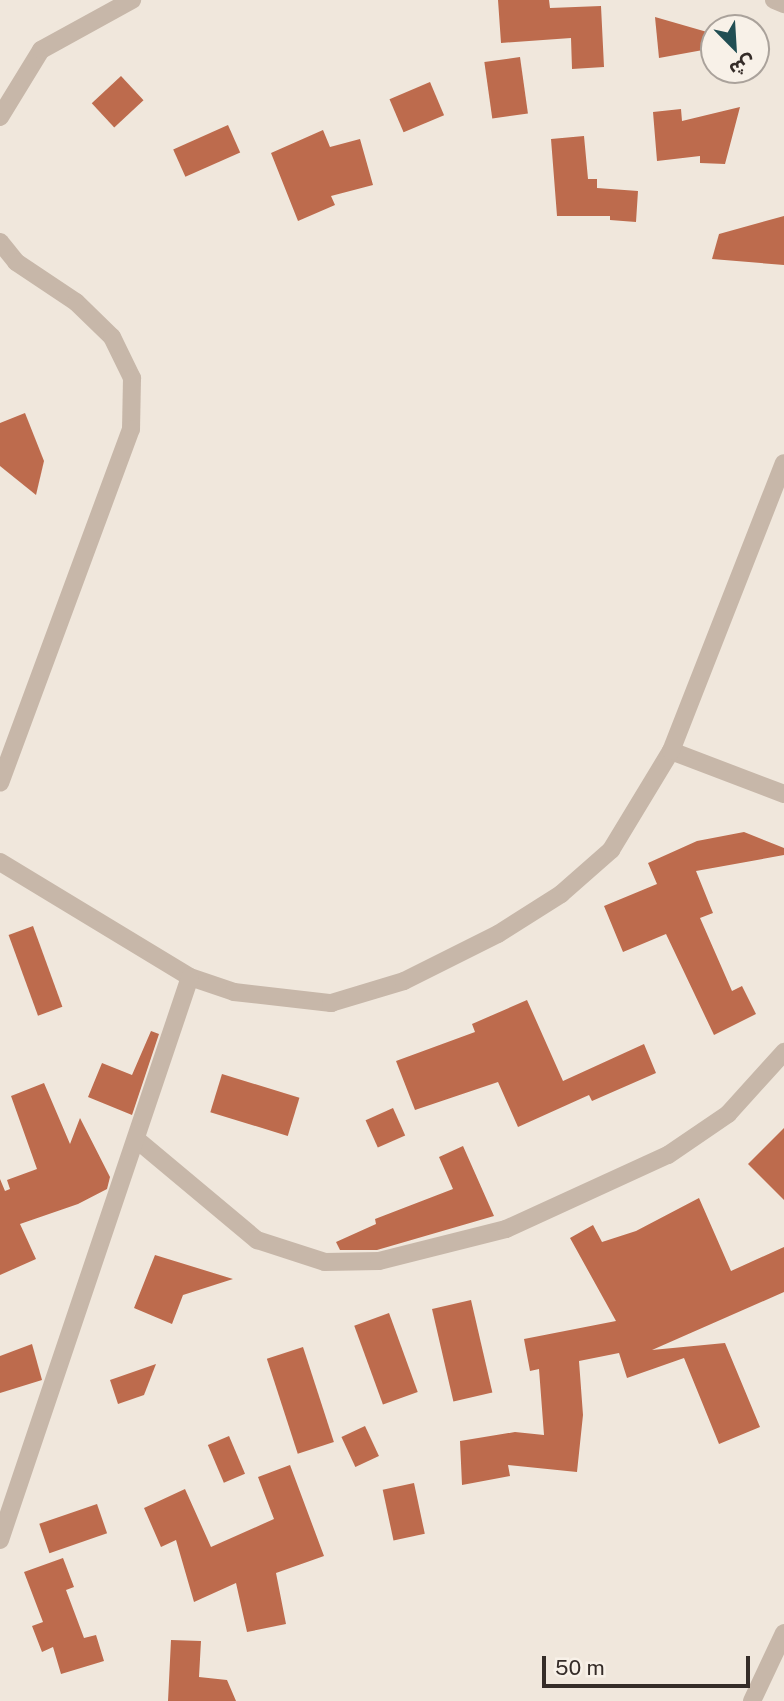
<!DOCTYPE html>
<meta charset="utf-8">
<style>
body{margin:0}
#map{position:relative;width:784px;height:1701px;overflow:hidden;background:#f0e7dc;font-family:"Public Sans","Noto Sans Arabic",sans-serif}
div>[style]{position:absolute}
.building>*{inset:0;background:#bd6b4d;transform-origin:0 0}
.minor>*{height:18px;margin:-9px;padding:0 9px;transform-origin:9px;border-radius:9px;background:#c7b7a9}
span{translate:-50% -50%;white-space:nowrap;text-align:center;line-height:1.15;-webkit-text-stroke:6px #f8f1e8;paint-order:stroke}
.north{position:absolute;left:700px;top:14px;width:70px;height:70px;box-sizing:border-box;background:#f8f1e8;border:2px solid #aaa29b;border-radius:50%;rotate:156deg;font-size:19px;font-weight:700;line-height:28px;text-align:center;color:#352c28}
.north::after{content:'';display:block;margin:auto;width:24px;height:32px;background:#214e53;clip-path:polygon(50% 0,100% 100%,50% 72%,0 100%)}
.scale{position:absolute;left:542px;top:1656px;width:208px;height:32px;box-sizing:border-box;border:4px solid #352c28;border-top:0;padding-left:9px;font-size:21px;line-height:24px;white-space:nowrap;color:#352c28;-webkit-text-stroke:5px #f8f1e8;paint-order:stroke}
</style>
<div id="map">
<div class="building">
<div style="clip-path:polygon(498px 0,549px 0,550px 8px,601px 6px,604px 67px,572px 69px,571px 38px,501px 43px)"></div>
<div style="clip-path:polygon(655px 17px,714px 34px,714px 48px,659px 58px)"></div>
<div style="left:520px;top:57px;width:57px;height:36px;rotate:82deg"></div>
<div style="left:121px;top:76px;width:33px;height:40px;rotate:47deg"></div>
<div style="left:430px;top:82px;width:36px;height:44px;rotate:67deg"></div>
<div style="clip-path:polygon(740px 107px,725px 164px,700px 163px,700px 156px,657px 161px,653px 112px,681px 109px,682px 121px)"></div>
<div style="left:228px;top:125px;width:30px;height:60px;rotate:66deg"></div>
<div style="clip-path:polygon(323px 130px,330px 147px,360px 139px,373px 185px,331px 196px,335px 205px,298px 221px,271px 153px)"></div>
<div style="clip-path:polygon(584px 136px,588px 179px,597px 179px,597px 188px,638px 191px,636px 222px,610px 220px,610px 216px,557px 216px,551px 139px)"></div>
<div style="clip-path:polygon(784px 216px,784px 265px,712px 259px,719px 234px)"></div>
<div style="clip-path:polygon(25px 413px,44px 461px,36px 495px,0 466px,0 423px)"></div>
<div style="clip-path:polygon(744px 832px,784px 848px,784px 855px,696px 871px,713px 913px,700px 918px,732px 991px,742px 986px,756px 1014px,714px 1035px,666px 934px,623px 952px,604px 906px,657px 884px,648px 863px,697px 841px)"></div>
<div style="left:33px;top:926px;width:86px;height:26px;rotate:70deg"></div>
<div style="clip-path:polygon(527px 1000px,563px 1081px,644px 1044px,656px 1073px,592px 1101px,589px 1095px,518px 1127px,498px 1082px,415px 1110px,396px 1061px,475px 1032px,472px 1024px)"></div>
<div style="clip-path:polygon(151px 1031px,159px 1034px,132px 1115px,88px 1097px,102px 1063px,132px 1075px)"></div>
<div style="left:222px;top:1074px;width:81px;height:40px;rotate:17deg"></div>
<div style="clip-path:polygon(44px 1083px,70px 1144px,80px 1118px,110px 1177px,107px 1189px,78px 1204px,20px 1224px,36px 1259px,0 1275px,0 1179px,5px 1191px,10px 1189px,7px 1180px,37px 1169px,11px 1096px)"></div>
<div style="left:393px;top:1108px;width:30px;height:30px;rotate:66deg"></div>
<div style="clip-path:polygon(784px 1128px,784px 1200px,748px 1164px)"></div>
<div style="clip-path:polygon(463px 1146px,494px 1216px,377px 1250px,340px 1250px,336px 1242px,376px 1224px,375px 1219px,453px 1189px,439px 1157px)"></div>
<div style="clip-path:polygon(699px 1198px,731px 1271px,784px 1247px,784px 1292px,652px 1350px,725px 1343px,760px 1427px,719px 1444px,684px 1358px,627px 1378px,619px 1353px,579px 1361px,583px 1415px,577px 1472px,508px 1465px,510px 1476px,462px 1485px,460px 1441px,515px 1432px,544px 1435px,539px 1369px,530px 1371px,524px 1339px,616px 1321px,570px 1238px,593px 1225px,602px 1242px,636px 1231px)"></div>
<div style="clip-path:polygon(155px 1255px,233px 1279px,183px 1295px,172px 1324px,134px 1308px)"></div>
<div style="left:471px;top:1300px;width:95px;height:40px;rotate:77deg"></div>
<div style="left:389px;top:1313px;width:84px;height:37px;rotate:70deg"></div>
<div style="clip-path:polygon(32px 1344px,42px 1380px,0 1393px,0 1356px)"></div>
<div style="left:303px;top:1347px;width:100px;height:38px;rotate:72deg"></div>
<div style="clip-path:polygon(156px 1364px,144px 1395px,118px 1404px,110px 1380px)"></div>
<div style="left:365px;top:1426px;width:33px;height:26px;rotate:65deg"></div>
<div style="left:229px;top:1436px;width:41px;height:23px;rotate:67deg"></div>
<div style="clip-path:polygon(290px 1465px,324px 1556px,276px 1573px,286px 1624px,247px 1632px,236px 1583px,194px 1602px,176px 1540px,161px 1547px,144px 1508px,185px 1489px,211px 1547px,274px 1519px,258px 1477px)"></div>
<div style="left:414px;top:1483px;width:52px;height:32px;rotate:78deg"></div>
<div style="left:97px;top:1504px;width:31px;height:61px;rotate:71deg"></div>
<div style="clip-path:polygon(63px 1558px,74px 1587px,66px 1590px,84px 1638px,96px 1635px,104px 1661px,61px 1674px,53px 1647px,42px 1652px,32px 1626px,43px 1622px,24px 1572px)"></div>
<div style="clip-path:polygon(171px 1640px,201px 1641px,199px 1677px,227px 1680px,236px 1701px,168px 1701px)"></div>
</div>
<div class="minor">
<div style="left:774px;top:0;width:11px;rotate:22deg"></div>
<div style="left:0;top:117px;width:79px;rotate:-58.5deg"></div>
<div style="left:41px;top:50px;width:104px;rotate:-28.8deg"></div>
<div style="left:0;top:242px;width:26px;rotate:51deg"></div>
<div style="left:16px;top:262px;width:72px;rotate:33.7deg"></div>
<div style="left:76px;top:302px;width:50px;rotate:44.2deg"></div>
<div style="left:112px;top:337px;width:46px;rotate:64deg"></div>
<div style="left:132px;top:378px;width:51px;rotate:91.1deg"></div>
<div style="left:131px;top:429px;width:377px;rotate:110.3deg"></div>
<div style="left:671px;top:751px;width:121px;rotate:20.8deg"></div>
<div style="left:0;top:862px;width:222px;rotate:31.2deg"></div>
<div style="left:190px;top:977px;width:46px;rotate:18.8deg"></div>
<div style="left:234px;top:992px;width:98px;rotate:6.5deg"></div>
<div style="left:331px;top:1003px;width:76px;rotate:-16.8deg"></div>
<div style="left:404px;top:981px;width:105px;rotate:-26.6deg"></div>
<div style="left:498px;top:934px;width:75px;rotate:-32.4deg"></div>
<div style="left:561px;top:894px;width:67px;rotate:-41.3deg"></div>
<div style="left:611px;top:850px;width:116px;rotate:-58.8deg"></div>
<div style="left:671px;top:751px;width:309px;rotate:-68.6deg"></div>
<div style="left:136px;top:1139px;width:158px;rotate:39.9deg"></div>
<div style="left:257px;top:1240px;width:71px;rotate:17.9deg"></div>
<div style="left:325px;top:1262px;width:54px;rotate:-1.1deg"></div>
<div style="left:379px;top:1261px;width:131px;rotate:-14.1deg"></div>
<div style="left:506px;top:1229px;width:178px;rotate:-24.6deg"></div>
<div style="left:668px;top:1155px;width:73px;rotate:-34.3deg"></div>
<div style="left:728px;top:1114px;width:84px;rotate:-47.9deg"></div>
<div style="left:0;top:1540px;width:594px;rotate:-71.35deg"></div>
<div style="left:752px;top:1701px;width:75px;rotate:-64.8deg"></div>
</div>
<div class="north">ش</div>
<div class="scale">50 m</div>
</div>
